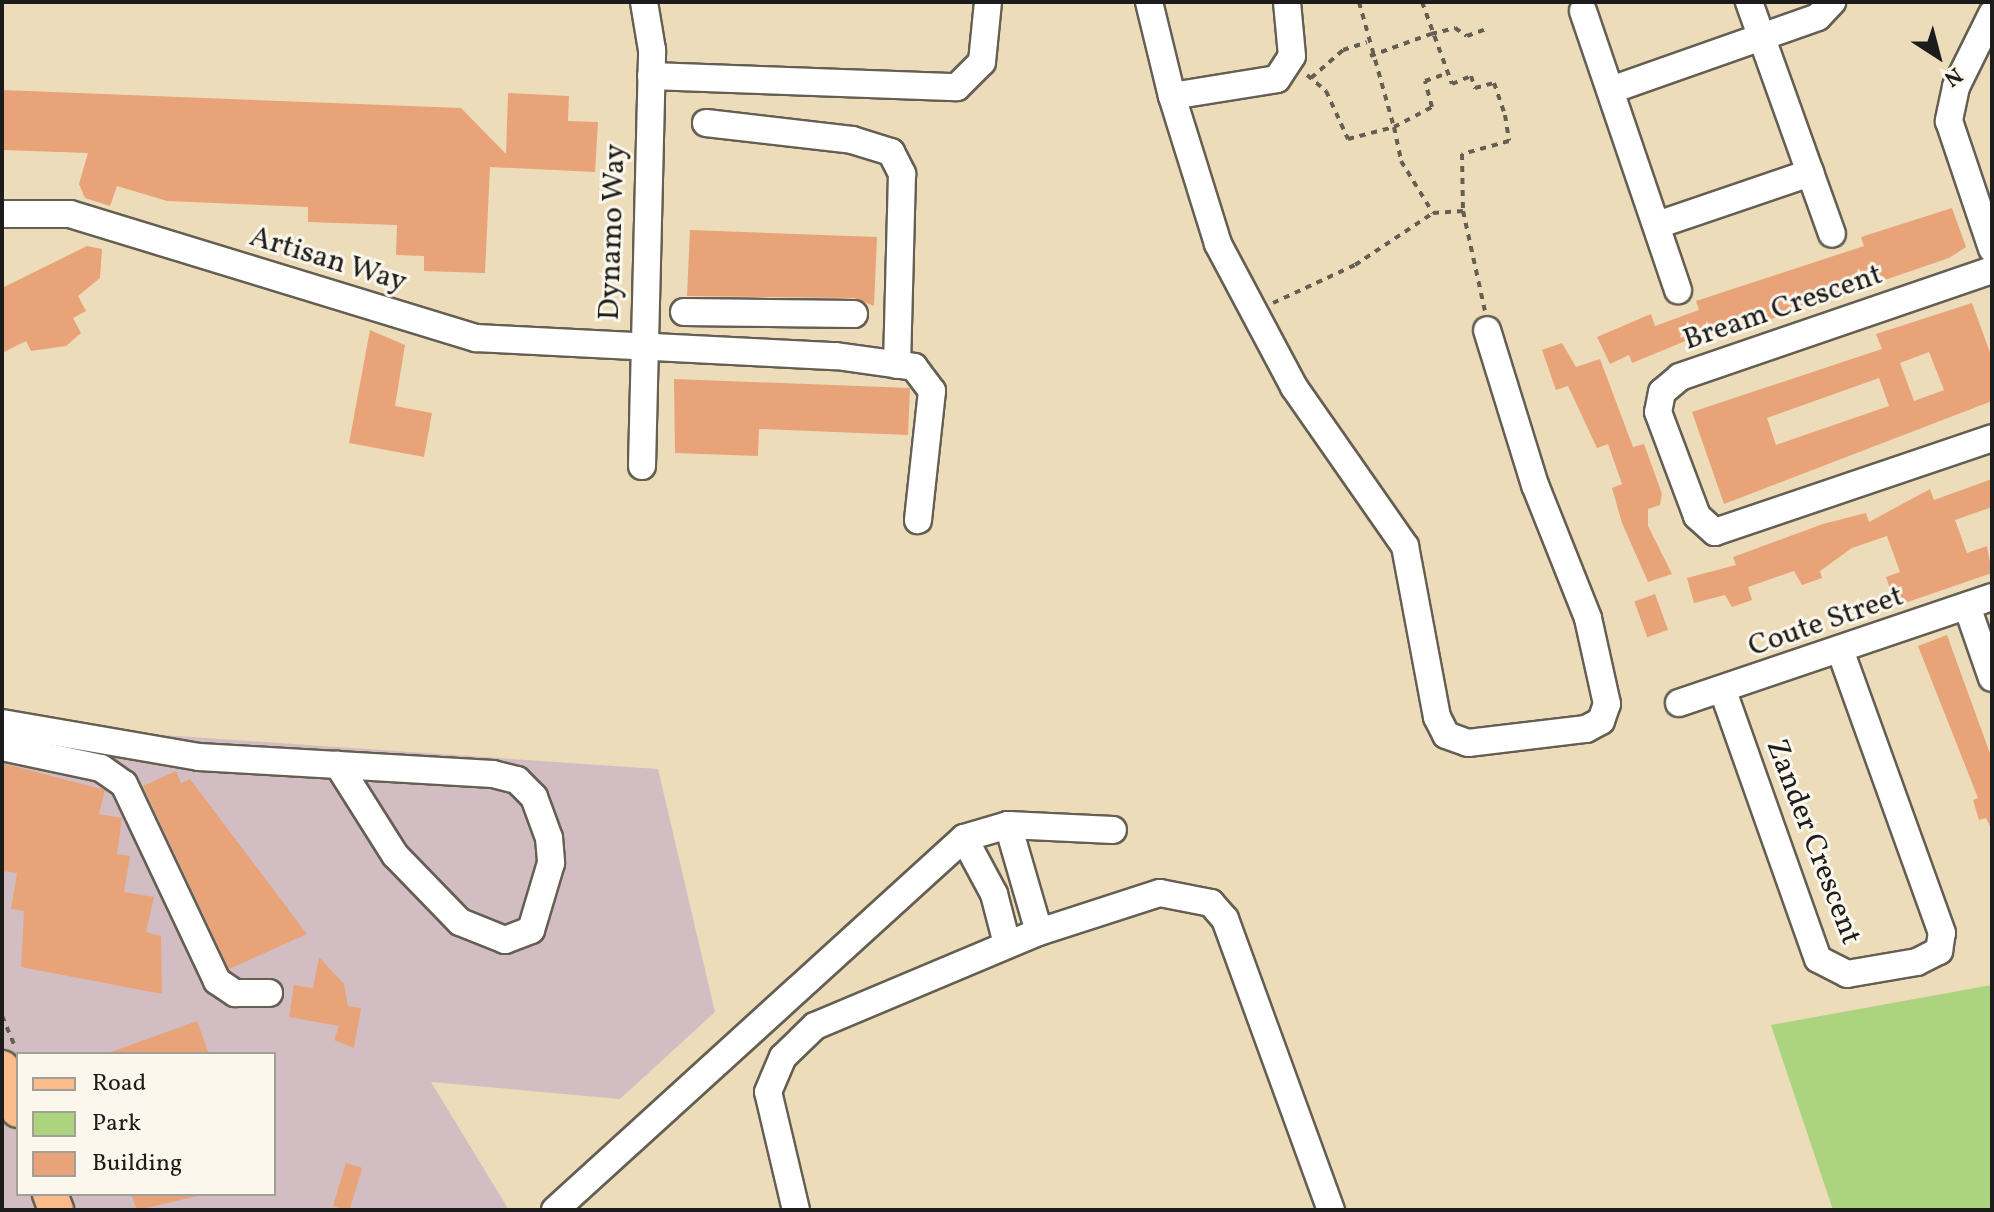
<!DOCTYPE html>
<style>
body{margin:0}
#map{position:relative;width:1994px;height:1212px;overflow:hidden;background:#eddcb9;font-family:Vollkorn,serif}
div>[style]{position:absolute}
.industrial>*{inset:0;background:#d2bec2}
.green>*{inset:0;background:#acd37d}
.building>*{inset:0;background:#e9a378;transform-origin:0 0}
.path>*{height:4px;margin-top:-2px;transform-origin:0;background:repeating-linear-gradient(90deg,#655f53 0 6px,transparent 0 12px)}
.roads{filter:drop-shadow(2px 0 #655f53) drop-shadow(-2px 0 #655f53) drop-shadow(0 2px #655f53) drop-shadow(0 -2px #655f53)}
.minor>*{height:26px;margin:-13px;padding:0 13px;transform-origin:13px;border-radius:13px;background:#fff}
.major>*{height:34px;margin:-17px;padding:0 17px;transform-origin:17px;border-radius:17px;background:#f9bc8a}
span{translate:-50% -50%;white-space:nowrap;text-align:center;line-height:1.15;-webkit-text-stroke:6px #fbf7ec;paint-order:stroke}
.street-label{font-size:30px;color:#1c1c1c}
.frame{position:absolute;inset:0;border:4px solid #1c1c1c;pointer-events:none}
.legend{position:absolute;left:16px;top:1052px;width:260px;height:144px;box-sizing:border-box;background:#fbf7ec;border:2px solid #a29f99;margin:0;padding:10px 14px;list-style:none;font-size:24px;color:#1c1c1c}
.legend li{display:flex;align-items:center;gap:16px;height:40px}
.legend b{width:40px;border:2px solid #a29f99}
.north{position:absolute;left:1898px;top:16px;width:80px;height:80px;-webkit-text-stroke:6px #fbf7ec;paint-order:stroke;rotate:144deg;font-size:22px;font-weight:700;line-height:32px;text-align:center;color:#1c1c1c}
.north::after{content:'';display:block;margin:auto;width:28px;height:36px;background:#1c1c1c;clip-path:polygon(50% 0,100% 100%,50% 72%,0 100%)}
</style>
<div id="map">
<div class="industrial">
<div style="clip-path:polygon(evenodd,2px 724px,658px 769px,715px 1012px,620px 1099px,431px 1082px,509px 1210px,2px 1210px,2px 724px,18px 1054px,274px 1054px,274px 1194px,18px 1194px,18px 1054px)"></div>
</div>
<div class="green">
<div style="clip-path:polygon(1992px 985px,1992px 1210px,1833px 1210px,1771px 1025px)"></div>
</div>
<div class="building">
<div style="clip-path:polygon(2px 90px,461px 108px,506px 154px,508px 93px,569px 96px,568px 121px,598px 122px,595px 172px,490px 167px,485px 273px,424px 271px,424px 256px,396px 255px,397px 225px,308px 222px,308px 207px,167px 201px,117px 186px,110px 206px,85px 198px,79px 184px,88px 153px,2px 150px)"></div>
<div style="clip-path:polygon(1952px 208px,1966px 247px,1949px 258px,1730px 333px,1727px 324px,1632px 363px,1629px 355px,1610px 364px,1597px 337px,1651px 314px,1655px 326px,1699px 310px,1696px 301px,1864px 246px,1861px 237px)"></div>
<div style="clip-path:polygon(690px 230px,877px 237px,874px 306px,854px 298px,687px 296px)"></div>
<div style="clip-path:polygon(87px 246px,102px 249px,100px 278px,78px 296px,86px 311px,73px 318px,81px 333px,66px 346px,31px 351px,26px 341px,2px 353px,2px 288px)"></div>
<div style="clip-path:polygon(evenodd,1972px 303px,1992px 358px,1992px 401px,1724px 504px,1692px 412px,1882px 349px,1876px 334px,1972px 303px,1929px 352px,1944px 390px,1914px 401px,1900px 363px,1929px 352px,1972px 303px,1879px 378px,1889px 406px,1776px 445px,1767px 418px,1879px 378px)"></div>
<div style="clip-path:polygon(370px 330px,405px 345px,395px 406px,432px 413px,424px 457px,349px 443px)"></div>
<div style="clip-path:polygon(1562px 343px,1576px 367px,1600px 359px,1633px 447px,1644px 444px,1662px 494px,1660px 505px,1648px 509px,1648px 526px,1672px 574px,1648px 582px,1622px 523px,1612px 488px,1622px 484px,1608px 444px,1597px 448px,1568px 386px,1556px 390px,1542px 350px)"></div>
<div style="clip-path:polygon(674px 379px,910px 388px,908px 435px,759px 429px,758px 456px,675px 453px)"></div>
<div style="clip-path:polygon(1992px 479px,1992px 507px,1955px 520px,1967px 553px,1987px 546px,1992px 573px,1896px 606px,1886px 577px,1900px 572px,1887px 536px,1852px 548px,1820px 571px,1822px 578px,1802px 585px,1794px 571px,1748px 587px,1752px 600px,1732px 607px,1725px 595px,1694px 603px,1687px 578px,1736px 565px,1733px 557px,1823px 524px,1866px 513px,1869px 522px,1930px 489px,1934px 500px)"></div>
<div style="left:1655px;top:594px;width:38px;height:22px;rotate:70deg"></div>
<div style="clip-path:polygon(1947px 635px,1992px 759px,1992px 830px,1986px 818px,1979px 820px,1973px 800px,1978px 798px,1918px 646px)"></div>
<div style="clip-path:polygon(2px 763px,105px 790px,99px 814px,122px 818px,117px 854px,130px 856px,124px 892px,154px 897px,146px 932px,161px 936px,162px 994px,21px 967px,24px 911px,11px 909px,17px 873px,2px 871px)"></div>
<div style="clip-path:polygon(176px 771px,181px 783px,190px 779px,307px 934px,229px 969px,143px 786px)"></div>
<div style="clip-path:polygon(319px 957px,344px 984px,348px 1006px,361px 1008px,354px 1048px,334px 1040px,339px 1026px,289px 1017px,294px 985px,313px 988px)"></div>
<div style="clip-path:polygon(197px 1021px,209px 1054px,111px 1054px,111px 1052px)"></div>
<div style="left:346px;top:1163px;width:17px;height:45px;rotate:17deg"></div>
<div style="clip-path:polygon(131px 1194px,197px 1194px,198px 1196px,137px 1210px)"></div>
</div>
<div class="path">
<div style="left:1359px;top:2px;width:130px;rotate:74.4deg"></div>
<div style="left:1394px;top:127px;width:43px;rotate:-27.8deg"></div>
<div style="left:1432px;top:107px;width:27px;rotate:-105deg"></div>
<div style="left:1425px;top:81px;width:24px;rotate:-19deg"></div>
<div style="left:1422px;top:2px;width:87px;rotate:69.9deg"></div>
<div style="left:1452px;top:84px;width:21px;rotate:-23deg"></div>
<div style="left:1471px;top:76px;width:13px;rotate:72deg"></div>
<div style="left:1475px;top:88px;width:20px;rotate:-15deg"></div>
<div style="left:1494px;top:83px;width:34px;rotate:71deg"></div>
<div style="left:1505px;top:115px;width:26px;rotate:81deg"></div>
<div style="left:1509px;top:141px;width:49px;rotate:164.5deg"></div>
<div style="left:1462px;top:154px;width:57px;rotate:89deg"></div>
<div style="left:1370px;top:56px;width:65px;rotate:-19.8deg"></div>
<div style="left:1431px;top:34px;width:25px;rotate:-14deg"></div>
<div style="left:1455px;top:28px;width:14px;rotate:34deg"></div>
<div style="left:1467px;top:36px;width:20px;rotate:-20deg"></div>
<div style="left:1307px;top:75px;width:25px;rotate:40deg"></div>
<div style="left:1326px;top:91px;width:53px;rotate:65.4deg"></div>
<div style="left:1348px;top:139px;width:48px;rotate:-14.6deg"></div>
<div style="left:1394px;top:127px;width:35px;rotate:78deg"></div>
<div style="left:1401px;top:161px;width:61px;rotate:58.4deg"></div>
<div style="left:1311px;top:78px;width:43px;rotate:-41.2deg"></div>
<div style="left:1343px;top:50px;width:25px;rotate:-18deg"></div>
<div style="left:1273px;top:303px;width:90px;rotate:-24.9deg"></div>
<div style="left:1355px;top:265px;width:94px;rotate:-33.7deg"></div>
<div style="left:1433px;top:213px;width:30px;rotate:-4deg"></div>
<div style="left:1463px;top:211px;width:102px;rotate:77.6deg"></div>
<div style="left:2px;top:1016px;width:34px;rotate:67deg"></div>
</div>
<div class="roads">
<div class="minor">
<div style="left:1149px;top:2px;width:97px;rotate:76.3deg"></div>
<div style="left:1172px;top:96px;width:106px;rotate:-9.2deg"></div>
<div style="left:1277px;top:79px;width:27px;rotate:-57deg"></div>
<div style="left:1292px;top:56px;width:54px;rotate:-95.3deg"></div>
<div style="left:1749px;top:2px;width:246px;rotate:70.3deg"></div>
<div style="left:1583px;top:11px;width:295px;rotate:71.2deg"></div>
<div style="left:1992px;top:14px;width:81px;rotate:116.3deg"></div>
<div style="left:1956px;top:87px;width:35px;rotate:102deg"></div>
<div style="left:1949px;top:121px;width:135px;rotate:71.4deg"></div>
<div style="left:651px;top:76px;width:306px;rotate:2.1deg"></div>
<div style="left:957px;top:87px;width:35px;rotate:-45deg"></div>
<div style="left:982px;top:62px;width:60px;rotate:-84.3deg"></div>
<div style="left:1611px;top:90px;width:219px;rotate:-19.4deg"></div>
<div style="left:1818px;top:17px;width:21px;rotate:-47deg"></div>
<div style="left:1172px;top:96px;width:155px;rotate:72.7deg"></div>
<div style="left:1218px;top:244px;width:162px;rotate:62deg"></div>
<div style="left:1294px;top:387px;width:194px;rotate:55.1deg"></div>
<div style="left:1405px;top:546px;width:174px;rotate:79.4deg"></div>
<div style="left:1437px;top:717px;width:20px;rotate:63deg"></div>
<div style="left:1446px;top:735px;width:23px;rotate:20deg"></div>
<div style="left:1468px;top:743px;width:119px;rotate:-6.8deg"></div>
<div style="left:1586px;top:729px;width:17px;rotate:-28deg"></div>
<div style="left:1601px;top:721px;width:18px;rotate:-71deg"></div>
<div style="left:1607px;top:704px;width:88px;rotate:-102.5deg"></div>
<div style="left:1588px;top:618px;width:143px;rotate:-111.7deg"></div>
<div style="left:1535px;top:485px;width:162px;rotate:-107.2deg"></div>
<div style="left:706px;top:123px;width:147px;rotate:6.6deg"></div>
<div style="left:852px;top:140px;width:41px;rotate:17.1deg"></div>
<div style="left:891px;top:152px;width:25px;rotate:63deg"></div>
<div style="left:902px;top:174px;width:191px;rotate:91.5deg"></div>
<div style="left:2px;top:214px;width:68px"></div>
<div style="left:70px;top:214px;width:425px;rotate:17deg"></div>
<div style="left:476px;top:338px;width:360px;rotate:2.9deg"></div>
<div style="left:836px;top:356px;width:79px;rotate:8deg"></div>
<div style="left:914px;top:367px;width:30px;rotate:53deg"></div>
<div style="left:932px;top:391px;width:130px;rotate:96.2deg"></div>
<div style="left:1657px;top:225px;width:162px;rotate:-18.8deg"></div>
<div style="left:1992px;top:270px;width:330px;rotate:161.1deg"></div>
<div style="left:1680px;top:377px;width:23px;rotate:140deg"></div>
<div style="left:1662px;top:392px;width:20px;rotate:101deg"></div>
<div style="left:1658px;top:412px;width:111px;rotate:69.4deg"></div>
<div style="left:1697px;top:516px;width:24px;rotate:42deg"></div>
<div style="left:1715px;top:532px;width:293px;rotate:-18.7deg"></div>
<div style="left:684px;top:312px;width:170px;rotate:0.7deg"></div>
<div style="left:642px;top:466px;width:416px;rotate:-88.6deg"></div>
<div style="left:652px;top:50px;width:49px;rotate:-99.5deg"></div>
<div style="left:1967px;top:606px;width:76px;rotate:70.9deg"></div>
<div style="left:1723px;top:691px;width:284px;rotate:70.5deg"></div>
<div style="left:1818px;top:959px;width:33px;rotate:27deg"></div>
<div style="left:1847px;top:974px;width:71px;rotate:-9.7deg"></div>
<div style="left:1917px;top:962px;width:25px;rotate:-27deg"></div>
<div style="left:1939px;top:951px;width:18px;rotate:-81deg"></div>
<div style="left:1942px;top:933px;width:298px;rotate:-109.8deg"></div>
<div style="left:1679px;top:703px;width:330px;rotate:-18.7deg"></div>
<div style="left:2px;top:723px;width:200px;rotate:9.8deg"></div>
<div style="left:199px;top:757px;width:139px;rotate:3.3deg"></div>
<div style="left:338px;top:765px;width:155px;rotate:3.3deg"></div>
<div style="left:493px;top:774px;width:25px;rotate:14deg"></div>
<div style="left:517px;top:780px;width:24px;rotate:45deg"></div>
<div style="left:534px;top:797px;width:44px;rotate:69.9deg"></div>
<div style="left:549px;top:838px;width:25px;rotate:85deg"></div>
<div style="left:551px;top:863px;width:70px;rotate:106.6deg"></div>
<div style="left:531px;top:930px;width:28px;rotate:159deg"></div>
<div style="left:505px;top:940px;width:48px;rotate:-158.2deg"></div>
<div style="left:460px;top:922px;width:93px;rotate:-134.1deg"></div>
<div style="left:395px;top:855px;width:107px;rotate:-122.3deg"></div>
<div style="left:2px;top:747px;width:101px;rotate:12deg"></div>
<div style="left:101px;top:768px;width:28px;rotate:35deg"></div>
<div style="left:124px;top:784px;width:218px;rotate:64.7deg"></div>
<div style="left:217px;top:981px;width:22px;rotate:34deg"></div>
<div style="left:235px;top:993px;width:34px"></div>
<div style="left:1008px;top:825px;width:111px;rotate:73.8deg"></div>
<div style="left:964px;top:838px;width:64px;rotate:61.8deg"></div>
<div style="left:994px;top:894px;width:52px;rotate:75.4deg"></div>
<div style="left:555px;top:1210px;width:553px;rotate:-42.29deg"></div>
<div style="left:964px;top:838px;width:46px;rotate:-16.5deg"></div>
<div style="left:1008px;top:825px;width:105px;rotate:2.7deg"></div>
<div style="left:796px;top:1210px;width:121px;rotate:-103.3deg"></div>
<div style="left:768px;top:1092px;width:38px;rotate:-67deg"></div>
<div style="left:783px;top:1057px;width:45px;rotate:-44.1deg"></div>
<div style="left:815px;top:1026px;width:243px;rotate:-22.8deg"></div>
<div style="left:1039px;top:932px;width:127px;rotate:-17.9deg"></div>
<div style="left:1160px;top:893px;width:52px;rotate:11.1deg"></div>
<div style="left:1211px;top:903px;width:21px;rotate:49deg"></div>
<div style="left:1225px;top:919px;width:310px;rotate:70deg"></div>
</div>
<div class="major">
<div style="left:2px;top:1068px;width:45px;rotate:69.1deg"></div>
<div style="left:50px;top:1194px;width:17px;rotate:69deg"></div>
</div>
</div>
<div class="street-label">
<span style="left:613px;top:232px;rotate:-88deg">Dynamo Way</span>
<span style="left:328px;top:260px;rotate:17deg">Artisan Way</span>
<span style="left:1783px;top:308px;rotate:-19deg">Bream Crescent</span>
<span style="left:1826px;top:622px;rotate:-19deg">Coute Street</span>
<span style="left:1813px;top:842px;rotate:69deg">Zander Crescent</span>
</div>
<div class="frame"></div>
<ul class="legend">
<li><b style="height:10px;background:#f9bc8a"></b>Road</li>
<li><b style="height:22px;background:#acd37d"></b>Park</li>
<li><b style="height:22px;background:#e9a378"></b>Building</li>
</ul>
<div class="north">N</div>
</div>
